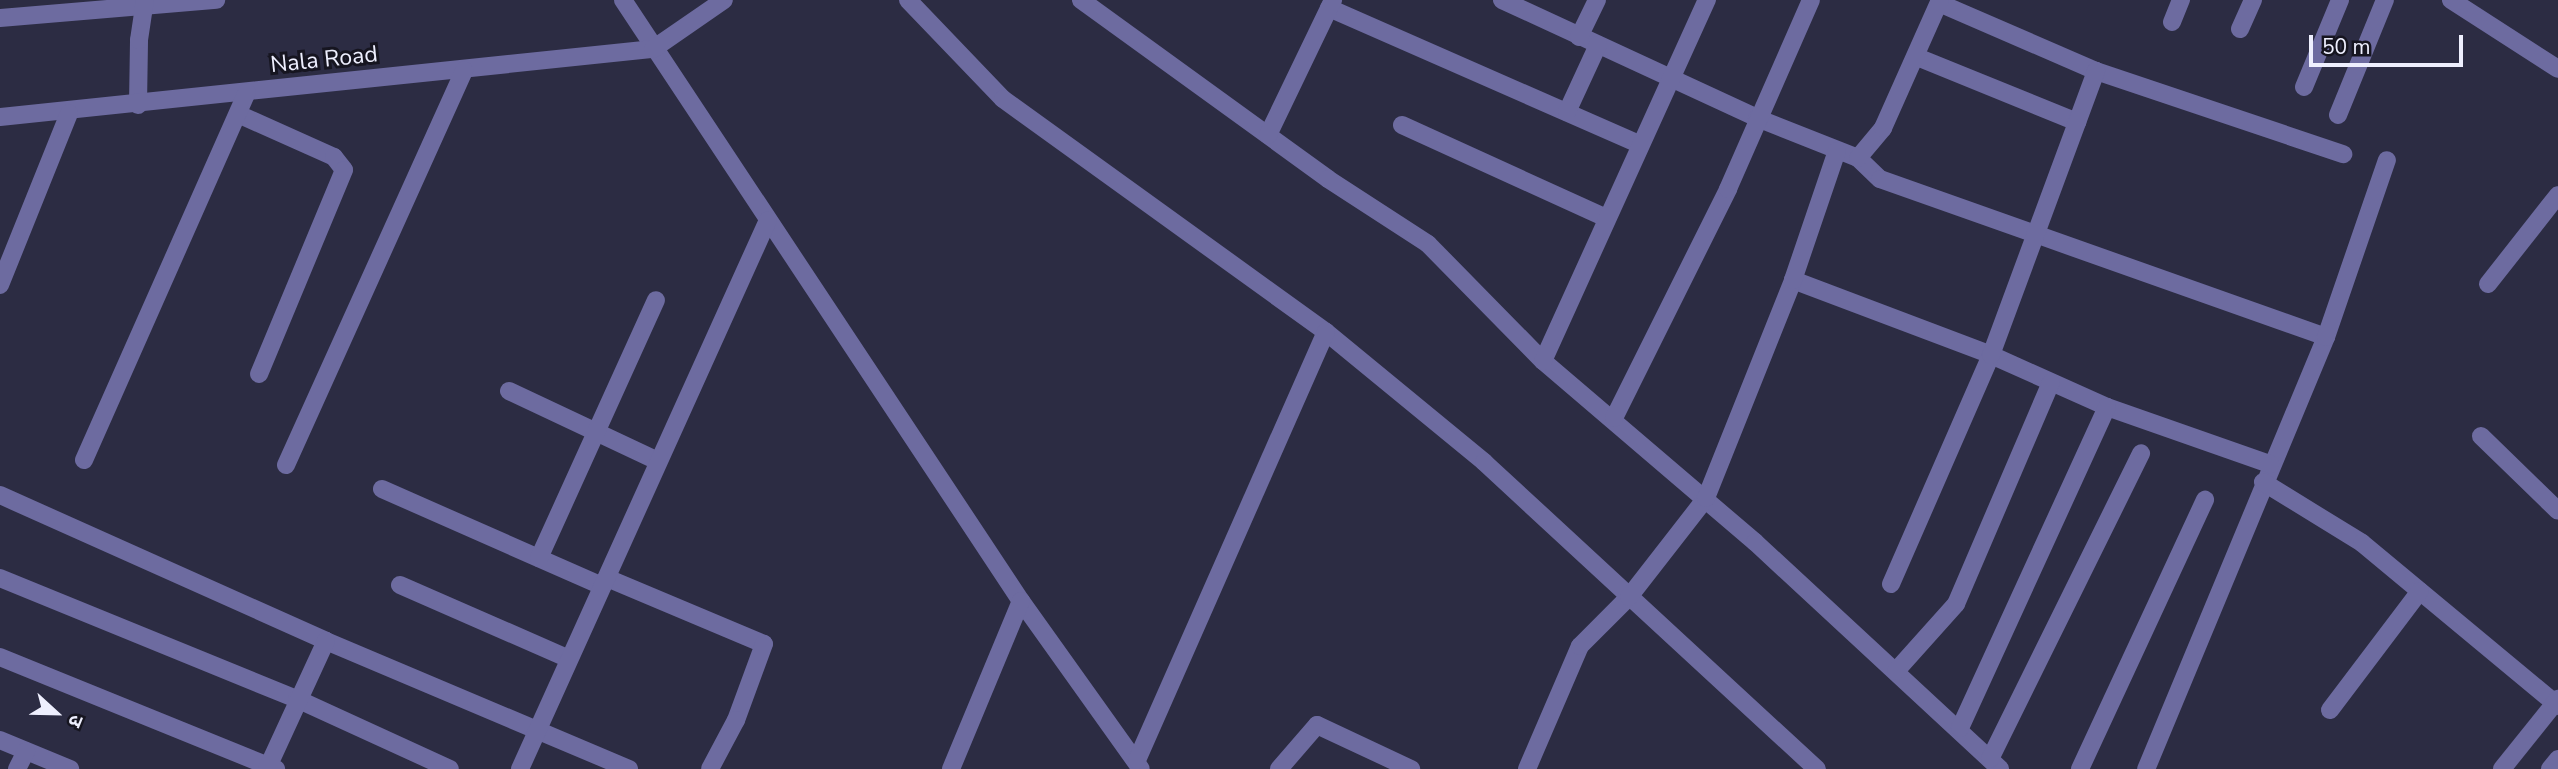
<!DOCTYPE html>
<meta charset="utf-8">
<style>
body{margin:0}
#map{position:relative;width:2558px;height:769px;overflow:hidden;background:#2c2c43;font-family:"Nunito Sans","Noto Sans Devanagari",sans-serif}
div>[style]{position:absolute}
.minor>*{height:18px;margin:-9px;padding:0 9px;transform-origin:9px;border-radius:9px;background:#6d6ba0}
span{translate:-50% -50%;white-space:nowrap;text-align:center;line-height:1.15;-webkit-text-stroke:6px #161520;paint-order:stroke}
.street-label{font-size:23px;color:#eeeffe}
.north{position:absolute;left:21px;top:678px;width:70px;height:70px;-webkit-text-stroke:5px #161520;paint-order:stroke;rotate:112deg;font-size:19px;font-weight:700;line-height:28px;text-align:center;color:#eeeffe}
.north::after{content:'';display:block;margin:auto;width:24px;height:32px;background:#eeeffe;clip-path:polygon(50% 0,100% 100%,50% 72%,0 100%)}
.scale{position:absolute;left:2309px;top:35px;width:154px;height:32px;box-sizing:border-box;border:4px solid #eeeffe;border-top:0;padding-left:9px;font-size:21px;line-height:24px;white-space:nowrap;color:#eeeffe;-webkit-text-stroke:5px #161520;paint-order:stroke}
</style>
<div id="map">
<div class="minor">
<div style="left:623px;top:0;width:721px;rotate:56.49deg"></div>
<div style="left:1021px;top:601px;width:206px;rotate:54.5deg"></div>
<div style="left:908px;top:0;width:137px;rotate:46.2deg"></div>
<div style="left:1003px;top:99px;width:398px;rotate:35.8deg"></div>
<div style="left:1326px;top:332px;width:205px;rotate:39.4deg"></div>
<div style="left:1484px;top:462px;width:453px;rotate:42.7deg"></div>
<div style="left:1081px;top:0;width:305px;rotate:35.9deg"></div>
<div style="left:1328px;top:179px;width:119px;rotate:33deg"></div>
<div style="left:1428px;top:244px;width:164px;rotate:45.5deg"></div>
<div style="left:1543px;top:361px;width:279px;rotate:40.5deg"></div>
<div style="left:1755px;top:542px;width:334px;rotate:42.8deg"></div>
<div style="left:1502px;top:0;width:281px;rotate:24.8deg"></div>
<div style="left:1757px;top:118px;width:109px;rotate:21.6deg"></div>
<div style="left:1858px;top:158px;width:30px;rotate:44deg"></div>
<div style="left:1880px;top:179px;width:473px;rotate:19.5deg"></div>
<div style="left:2326px;top:337px;width:468px;rotate:112.6deg"></div>
<div style="left:2451px;top:0;width:127px;rotate:32.8deg"></div>
<div style="left:1939px;top:3px;width:171px;rotate:23.4deg"></div>
<div style="left:2096px;top:71px;width:261px;rotate:18.6deg"></div>
<div style="left:1329px;top:8px;width:339px;rotate:23.7deg"></div>
<div style="left:0;top:18px;width:217px;rotate:-4.8deg"></div>
<div style="left:2172px;top:22px;width:24px;rotate:-68deg"></div>
<div style="left:2240px;top:29px;width:32px;rotate:-66deg"></div>
<div style="left:1579px;top:37px;width:41px;rotate:-64.1deg"></div>
<div style="left:1917px;top:57px;width:173px;rotate:22.1deg"></div>
<div style="left:2304px;top:87px;width:94px;rotate:-67.5deg"></div>
<div style="left:138px;top:105px;width:65px;rotate:-89.1deg"></div>
<div style="left:139px;top:40px;width:40px;rotate:-81.5deg"></div>
<div style="left:1567px;top:112px;width:74px;rotate:-65.2deg"></div>
<div style="left:238px;top:114px;width:105px;rotate:24.1deg"></div>
<div style="left:334px;top:157px;width:16px;rotate:52deg"></div>
<div style="left:344px;top:170px;width:221px;rotate:112.6deg"></div>
<div style="left:2338px;top:115px;width:124px;rotate:-67.8deg"></div>
<div style="left:0;top:117px;width:657px;rotate:-5.95deg"></div>
<div style="left:653px;top:49px;width:86px;rotate:-34.6deg"></div>
<div style="left:1402px;top:125px;width:222px;rotate:24.5deg"></div>
<div style="left:1268px;top:135px;width:150px;rotate:-64.3deg"></div>
<div style="left:1858px;top:158px;width:39px;rotate:-50deg"></div>
<div style="left:1883px;top:128px;width:140px;rotate:-66deg"></div>
<div style="left:1793px;top:280px;width:212px;rotate:20.7deg"></div>
<div style="left:1991px;top:355px;width:127px;rotate:24.1deg"></div>
<div style="left:2107px;top:407px;width:173px;rotate:19.3deg"></div>
<div style="left:2488px;top:284px;width:113px;rotate:-51.8deg"></div>
<div style="left:0;top:285px;width:185px;rotate:-68.1deg"></div>
<div style="left:2326px;top:337px;width:187px;rotate:-71deg"></div>
<div style="left:1543px;top:361px;width:397px;rotate:-65.6deg"></div>
<div style="left:509px;top:391px;width:165px;rotate:25.2deg"></div>
<div style="left:1614px;top:418px;width:256px;rotate:-63.5deg"></div>
<div style="left:1728px;top:189px;width:206px;rotate:-66.3deg"></div>
<div style="left:2481px;top:436px;width:107px;rotate:44.2deg"></div>
<div style="left:84px;top:460px;width:402px;rotate:-66.1deg"></div>
<div style="left:286px;top:465px;width:433px;rotate:-65.7deg"></div>
<div style="left:2263px;top:482px;width:116px;rotate:31.6deg"></div>
<div style="left:2362px;top:543px;width:255px;rotate:39.7deg"></div>
<div style="left:382px;top:489px;width:240px;rotate:23.8deg"></div>
<div style="left:602px;top:586px;width:9px;rotate:-58deg"></div>
<div style="left:607px;top:578px;width:170px;rotate:22.8deg"></div>
<div style="left:764px;top:644px;width:81px;rotate:110.2deg"></div>
<div style="left:736px;top:720px;width:55px;rotate:118deg"></div>
<div style="left:0;top:495px;width:357px;rotate:24.1deg"></div>
<div style="left:326px;top:641px;width:329px;rotate:22.9deg"></div>
<div style="left:539px;top:558px;width:283px;rotate:-65.6deg"></div>
<div style="left:0;top:578px;width:321px;rotate:22.2deg"></div>
<div style="left:297px;top:699px;width:168px;rotate:24.6deg"></div>
<div style="left:1891px;top:584px;width:250px;rotate:-66.4deg"></div>
<div style="left:1991px;top:355px;width:303px;rotate:-69.7deg"></div>
<div style="left:400px;top:585px;width:184px;rotate:23.6deg"></div>
<div style="left:0;top:657px;width:298px;rotate:22.1deg"></div>
<div style="left:1896px;top:671px;width:90px;rotate:-48.2deg"></div>
<div style="left:1956px;top:604px;width:241px;rotate:-66.8deg"></div>
<div style="left:2330px;top:710px;width:149px;rotate:-52.9deg"></div>
<div style="left:1960px;top:728px;width:353px;rotate:-65.4deg"></div>
<div style="left:0;top:740px;width:76px;rotate:22.5deg"></div>
<div style="left:1990px;top:759px;width:341px;rotate:-63.7deg"></div>
<div style="left:1137px;top:760px;width:468px;rotate:-66.2deg"></div>
<div style="left:17px;top:769px;width:20px;rotate:-63deg"></div>
<div style="left:267px;top:769px;width:141px;rotate:-65.3deg"></div>
<div style="left:520px;top:769px;width:602px;rotate:-65.69deg"></div>
<div style="left:951px;top:769px;width:182px;rotate:-67.4deg"></div>
<div style="left:1279px;top:769px;width:58px;rotate:-49.2deg"></div>
<div style="left:1317px;top:725px;width:104px;rotate:25.1deg"></div>
<div style="left:1527px;top:769px;width:134px;rotate:-66.7deg"></div>
<div style="left:1580px;top:646px;width:69px;rotate:-45deg"></div>
<div style="left:1629px;top:597px;width:125px;rotate:-52.1deg"></div>
<div style="left:1706px;top:498px;width:235px;rotate:-68.2deg"></div>
<div style="left:1793px;top:280px;width:136px;rotate:-71.2deg"></div>
<div style="left:2080px;top:769px;width:297px;rotate:-65.1deg"></div>
<div style="left:2502px;top:769px;width:90px;rotate:-51.3deg"></div>
<div style="left:2550px;top:769px;width:13px;rotate:-51deg"></div>
</div>
<div class="street-label">
<span style="left:324px;top:60px;rotate:-6deg">Nala Road</span>
</div>
<div class="north">उ</div>
<div class="scale">50 m</div>
</div>
